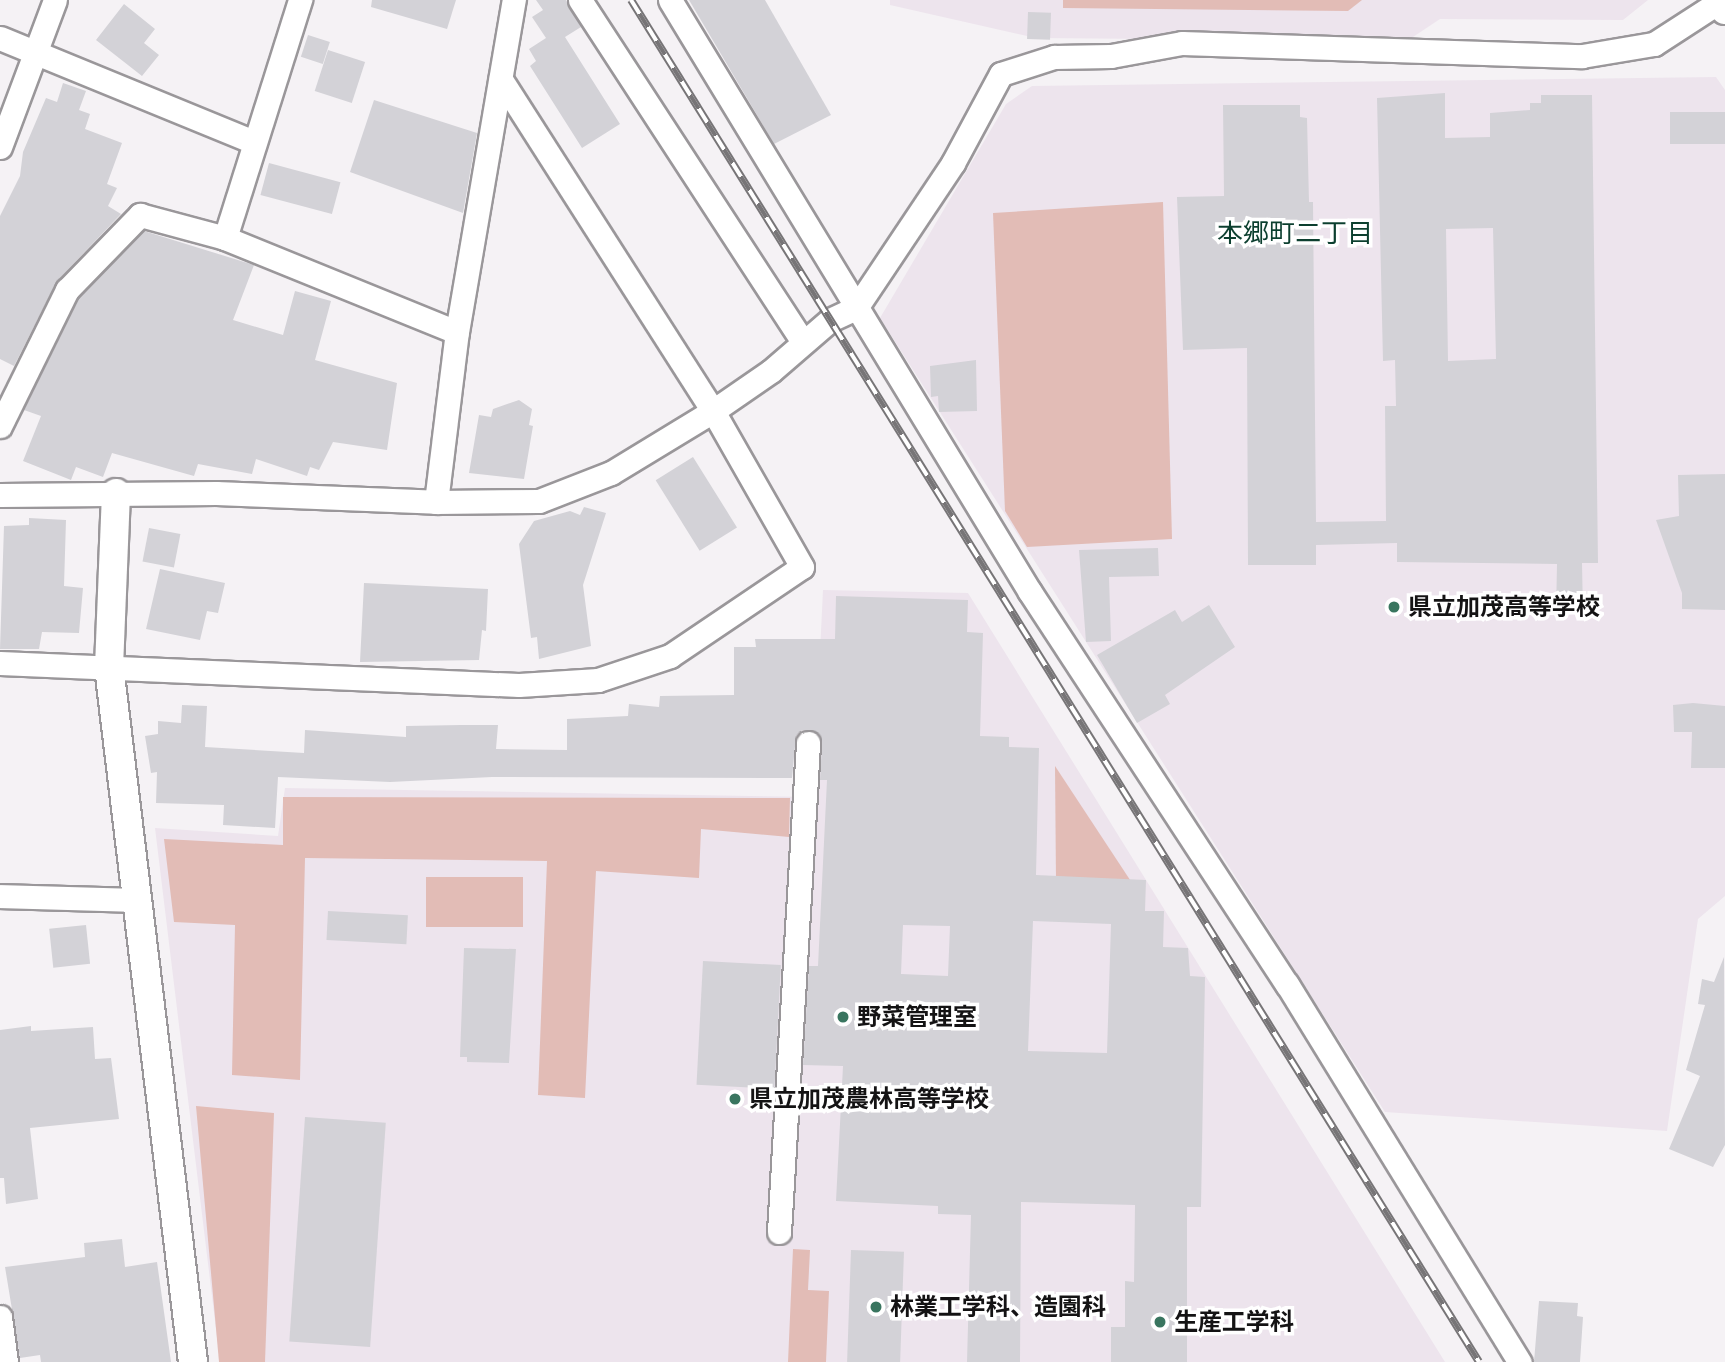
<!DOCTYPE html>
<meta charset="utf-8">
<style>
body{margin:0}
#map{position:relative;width:1725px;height:1362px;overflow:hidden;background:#f5f2f5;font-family:"PT Sans","Noto Sans JP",sans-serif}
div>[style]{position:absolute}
.built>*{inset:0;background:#ede4ed}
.green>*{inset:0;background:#e2bcb6;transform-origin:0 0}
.building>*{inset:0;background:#d3d2d7;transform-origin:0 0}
.roads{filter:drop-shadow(2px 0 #9a979a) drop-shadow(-2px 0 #9a979a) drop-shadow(0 2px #9a979a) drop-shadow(0 -2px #9a979a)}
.minor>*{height:23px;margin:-11.5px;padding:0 11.5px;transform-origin:11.5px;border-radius:11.5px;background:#fff}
.tertiary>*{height:28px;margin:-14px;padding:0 14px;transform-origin:14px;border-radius:14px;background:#fff}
.rail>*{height:8px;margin-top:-4px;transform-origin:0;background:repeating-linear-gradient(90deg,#fff 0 16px,#777577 0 32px);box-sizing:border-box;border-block:2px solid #777577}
.dots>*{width:19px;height:19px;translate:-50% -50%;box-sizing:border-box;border:4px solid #fff;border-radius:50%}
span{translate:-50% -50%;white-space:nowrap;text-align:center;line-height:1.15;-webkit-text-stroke:7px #fff;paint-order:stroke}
.poi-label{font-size:24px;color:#141314;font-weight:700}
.left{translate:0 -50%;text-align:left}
.neighbourhood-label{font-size:26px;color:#0c3f2f}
</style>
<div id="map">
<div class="built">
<div style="clip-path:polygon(890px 0,1648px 0,1623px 20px,1440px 19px,1407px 41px,1036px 38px,890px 5px)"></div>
<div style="clip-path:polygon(1716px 77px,1725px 90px,1725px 896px,1698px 919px,1667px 1131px,1385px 1112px,880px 318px,1006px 104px,1032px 86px)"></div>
<div style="clip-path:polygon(823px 590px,968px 593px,1445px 1362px,220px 1362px,155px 828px,278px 836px,285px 788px,813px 797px)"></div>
</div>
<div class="green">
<div style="clip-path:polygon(1063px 0,1362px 0,1348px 11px,1063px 8px)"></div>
<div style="clip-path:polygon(1163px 202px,1172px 539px,1027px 547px,1005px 511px,993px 213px)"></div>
<div style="clip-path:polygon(1055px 766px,1136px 889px,1056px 882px)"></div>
<div style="clip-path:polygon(283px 797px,790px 798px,789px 837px,701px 829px,699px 878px,596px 871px,585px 1098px,538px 1095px,547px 861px,305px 858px,300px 1080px,232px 1075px,235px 925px,174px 922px,164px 839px,283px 845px)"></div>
<div style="left:523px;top:877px;width:50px;height:97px;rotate:90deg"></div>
<div style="clip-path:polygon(196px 1106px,274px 1113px,265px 1362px,219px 1362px)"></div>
<div style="clip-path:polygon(793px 1249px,810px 1250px,808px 1290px,829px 1291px,826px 1362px,788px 1362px)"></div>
</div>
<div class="building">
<div style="clip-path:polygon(372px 0,456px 0,447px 29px,371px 7px)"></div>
<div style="clip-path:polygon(536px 0,566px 0,581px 27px,565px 37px,620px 124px,582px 148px,530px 66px,536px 61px,529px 49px,546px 38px,532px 17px,543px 10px)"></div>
<div style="clip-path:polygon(689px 0,765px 0,831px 115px,774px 144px)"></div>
<div style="clip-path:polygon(124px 4px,155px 29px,144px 43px,159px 55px,142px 76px,96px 40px)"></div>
<div style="left:1028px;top:12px;width:23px;height:27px;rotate:2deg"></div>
<div style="left:308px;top:35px;width:23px;height:23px;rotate:18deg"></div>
<div style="left:328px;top:50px;width:39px;height:43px;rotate:18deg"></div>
<div style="clip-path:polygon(63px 83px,86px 91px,79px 110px,90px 114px,85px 129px,122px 143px,107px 184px,117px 188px,108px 206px,121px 214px,57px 281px,14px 366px,0 359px,0 216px,20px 176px,23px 152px,46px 98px,57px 102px)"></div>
<div style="clip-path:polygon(evenodd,1445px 93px,1445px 138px,1490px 137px,1490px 113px,1530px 110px,1530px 103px,1541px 103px,1541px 95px,1592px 95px,1598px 563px,1582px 563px,1583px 614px,1556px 614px,1557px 564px,1397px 562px,1397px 543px,1316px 545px,1316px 565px,1248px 565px,1247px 348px,1183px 350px,1177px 197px,1224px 196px,1223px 105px,1300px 105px,1300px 117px,1307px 118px,1309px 202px,1313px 202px,1316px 522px,1386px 521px,1385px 406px,1396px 406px,1395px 360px,1383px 361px,1377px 98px,1445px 93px,1493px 228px,1496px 359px,1448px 361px,1446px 229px,1493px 228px)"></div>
<div style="clip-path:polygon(374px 100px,477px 133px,463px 213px,350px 172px)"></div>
<div style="left:1670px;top:112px;width:55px;height:32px"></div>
<div style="left:269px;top:163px;width:74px;height:33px;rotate:15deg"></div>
<div style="clip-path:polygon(144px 231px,254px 265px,233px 320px,283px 335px,295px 291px,331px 301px,315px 360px,397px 383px,387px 450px,333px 442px,319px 470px,310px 467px,307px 476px,256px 459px,252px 474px,198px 464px,194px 476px,112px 453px,103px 477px,76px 467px,71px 480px,23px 461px,41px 416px,24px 410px,79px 298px)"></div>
<div style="clip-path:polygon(976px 360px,977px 411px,939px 412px,938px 396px,931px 397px,930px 366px)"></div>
<div style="clip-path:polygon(519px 400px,532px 409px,529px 425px,533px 426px,524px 479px,469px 473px,479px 415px,491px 417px,493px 409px)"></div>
<div style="left:693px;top:457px;width:83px;height:44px;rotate:58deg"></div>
<div style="clip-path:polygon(1725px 474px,1725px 610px,1682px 609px,1682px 593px,1656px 520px,1679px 516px,1678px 475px)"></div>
<div style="clip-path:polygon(584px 507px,606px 513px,583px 585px,591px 646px,539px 659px,537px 637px,531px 638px,519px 544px,534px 521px,570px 511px,580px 515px)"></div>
<div style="clip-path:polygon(29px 518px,66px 520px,64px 586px,83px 588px,79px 633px,42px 632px,39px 649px,0 649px,4px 526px,29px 525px)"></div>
<div style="left:149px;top:528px;width:32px;height:34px;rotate:11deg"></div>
<div style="clip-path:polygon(1158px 548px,1159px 576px,1109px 577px,1111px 641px,1086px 642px,1079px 550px)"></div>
<div style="clip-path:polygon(160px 569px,225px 583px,218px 613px,207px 611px,200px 640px,146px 629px)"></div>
<div style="clip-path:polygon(364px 583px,488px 589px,486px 631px,482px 630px,479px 660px,360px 662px)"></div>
<div style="clip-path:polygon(evenodd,836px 596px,968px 600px,967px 632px,983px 633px,980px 736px,1009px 737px,1009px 747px,1039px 748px,1036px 875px,1146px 880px,1145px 911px,1164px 911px,1163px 947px,1188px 948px,1190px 976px,1205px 977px,1201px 1207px,1187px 1207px,1187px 1362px,1111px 1362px,1111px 1327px,1125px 1327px,1125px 1281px,1134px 1282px,1135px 1205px,1021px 1202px,1020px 1362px,967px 1362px,971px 1215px,938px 1214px,938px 1206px,836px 1201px,843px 1066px,803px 1065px,809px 966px,818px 966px,827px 780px,820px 780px,822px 743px,815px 731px,802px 730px,796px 736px,792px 778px,492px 777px,390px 782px,278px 777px,275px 828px,223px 825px,224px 805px,156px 803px,157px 772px,151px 773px,145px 736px,158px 734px,158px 721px,181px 723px,182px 705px,207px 706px,205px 747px,304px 753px,305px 730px,406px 737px,406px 726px,461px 725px,498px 725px,496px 749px,567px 750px,567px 719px,628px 716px,629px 704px,659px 707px,660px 696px,734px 695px,734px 647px,756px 647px,755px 639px,835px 639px,836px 596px,1033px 921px,1111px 924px,1107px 1053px,1028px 1051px,1033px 921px,836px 596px,903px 925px,950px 926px,948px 976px,901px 974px,903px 925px)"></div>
<div style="clip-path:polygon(1209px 605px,1235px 647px,1165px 695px,1170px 704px,1137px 723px,1097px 655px,1175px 610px,1182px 622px)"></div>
<div style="clip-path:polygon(1693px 703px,1725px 706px,1725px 768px,1691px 768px,1692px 732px,1674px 732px,1673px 705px)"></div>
<div style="left:328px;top:911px;width:80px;height:29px;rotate:3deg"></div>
<div style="left:86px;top:925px;width:39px;height:37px;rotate:84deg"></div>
<div style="clip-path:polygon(464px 948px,516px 949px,509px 1063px,467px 1062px,467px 1057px,460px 1057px)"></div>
<div style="clip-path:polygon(1724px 957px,1725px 1145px,1713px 1167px,1669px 1149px,1700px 1076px,1686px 1070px,1705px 1005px,1698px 1004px,1702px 979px,1714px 982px)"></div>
<div style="left:703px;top:961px;width:78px;height:124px;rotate:3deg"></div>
<div style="clip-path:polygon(31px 1026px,31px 1031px,93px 1027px,95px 1059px,111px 1058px,119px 1119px,30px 1128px,38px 1199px,6px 1204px,4px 1178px,0 1178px,0 1030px)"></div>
<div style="left:305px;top:1117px;width:81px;height:225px;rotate:4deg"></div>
<div style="clip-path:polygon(122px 1239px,125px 1267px,157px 1262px,171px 1362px,41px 1362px,40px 1355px,20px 1358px,5px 1267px,85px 1257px,84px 1243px)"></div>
<div style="left:851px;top:1250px;width:53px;height:112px;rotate:2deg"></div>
<div style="clip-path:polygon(1539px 1301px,1578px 1303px,1577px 1316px,1583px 1317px,1580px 1362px,1534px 1362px)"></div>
</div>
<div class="roads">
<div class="minor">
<div style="left:580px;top:0;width:408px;rotate:56.9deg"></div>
<div style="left:670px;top:0;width:693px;rotate:58.7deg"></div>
<div style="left:1030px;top:592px;width:469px;rotate:56.8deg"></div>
<div style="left:1287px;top:984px;width:444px;rotate:58.4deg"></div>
<div style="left:0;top:38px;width:274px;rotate:22.3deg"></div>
<div style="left:0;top:147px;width:157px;rotate:-69.5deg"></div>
<div style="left:225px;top:238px;width:250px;rotate:-72.5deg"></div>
<div style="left:0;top:426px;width:152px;rotate:-63.8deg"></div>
<div style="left:67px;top:290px;width:105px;rotate:-45.8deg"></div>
<div style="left:140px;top:215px;width:88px;rotate:15.1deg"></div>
<div style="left:225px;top:238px;width:250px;rotate:22.1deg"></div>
<div style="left:0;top:495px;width:216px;rotate:-0.5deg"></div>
<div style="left:216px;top:493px;width:220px;rotate:2.3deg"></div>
<div style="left:436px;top:502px;width:103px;rotate:-0.6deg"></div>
<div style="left:539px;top:501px;width:77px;rotate:-21.3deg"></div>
<div style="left:611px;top:473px;width:119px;rotate:-31.3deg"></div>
<div style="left:713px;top:411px;width:70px;rotate:-34.6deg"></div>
<div style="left:771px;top:371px;width:78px;rotate:-40.8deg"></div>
<div style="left:830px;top:320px;width:29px;rotate:-25deg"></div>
<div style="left:856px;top:308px;width:174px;rotate:-56.2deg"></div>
<div style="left:953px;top:163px;width:101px;rotate:-61.7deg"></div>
<div style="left:1001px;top:74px;width:56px;rotate:-17.8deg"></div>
<div style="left:1054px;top:57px;width:57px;rotate:-1deg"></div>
<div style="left:1111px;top:56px;width:72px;rotate:-10.4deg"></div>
<div style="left:1182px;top:43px;width:400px;rotate:1.9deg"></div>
<div style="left:1582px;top:56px;width:73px;rotate:-9.5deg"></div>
<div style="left:1654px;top:44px;width:77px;rotate:-32.9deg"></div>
<div style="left:436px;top:502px;width:171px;rotate:-83deg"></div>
<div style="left:457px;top:332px;width:337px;rotate:-80.3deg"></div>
<div style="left:0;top:663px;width:519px;rotate:2.43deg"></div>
<div style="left:519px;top:685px;width:79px;rotate:-3.6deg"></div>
<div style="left:598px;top:680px;width:76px;rotate:-18.4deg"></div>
<div style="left:670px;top:656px;width:159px;rotate:-34deg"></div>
<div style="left:802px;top:567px;width:180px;rotate:-119.7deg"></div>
<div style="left:713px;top:411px;width:394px;rotate:-122.6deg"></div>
<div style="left:0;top:896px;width:135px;rotate:1.7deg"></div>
<div style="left:779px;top:1232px;width:490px;rotate:-86.6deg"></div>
<div style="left:0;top:1317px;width:45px;rotate:82.4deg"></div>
</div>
<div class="tertiary">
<div style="left:1717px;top:0;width:13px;rotate:51deg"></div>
<div style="left:116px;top:493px;width:174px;rotate:92.3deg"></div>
<div style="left:109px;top:667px;width:700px;rotate:83.11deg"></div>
</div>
</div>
<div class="rail">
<div style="left:631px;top:0;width:1604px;rotate:58.09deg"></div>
</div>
<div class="dots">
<div style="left:1394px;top:607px;background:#39755f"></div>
<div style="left:843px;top:1017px;background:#39755f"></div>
<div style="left:735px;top:1099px;background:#39755f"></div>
<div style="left:876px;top:1307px;background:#39755f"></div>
<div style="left:1160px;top:1322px;background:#39755f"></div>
</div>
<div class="poi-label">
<span class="left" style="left:1408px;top:607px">県立加茂高等学校</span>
<span class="left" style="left:857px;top:1017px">野菜管理室</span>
<span class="left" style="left:749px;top:1099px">県立加茂農林高等学校</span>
<span class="left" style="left:890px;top:1307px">林業工学科、造園科</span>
<span class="left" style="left:1174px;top:1322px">生産工学科</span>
</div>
<div class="neighbourhood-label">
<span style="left:1295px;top:233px">本郷町二丁目</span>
</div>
</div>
